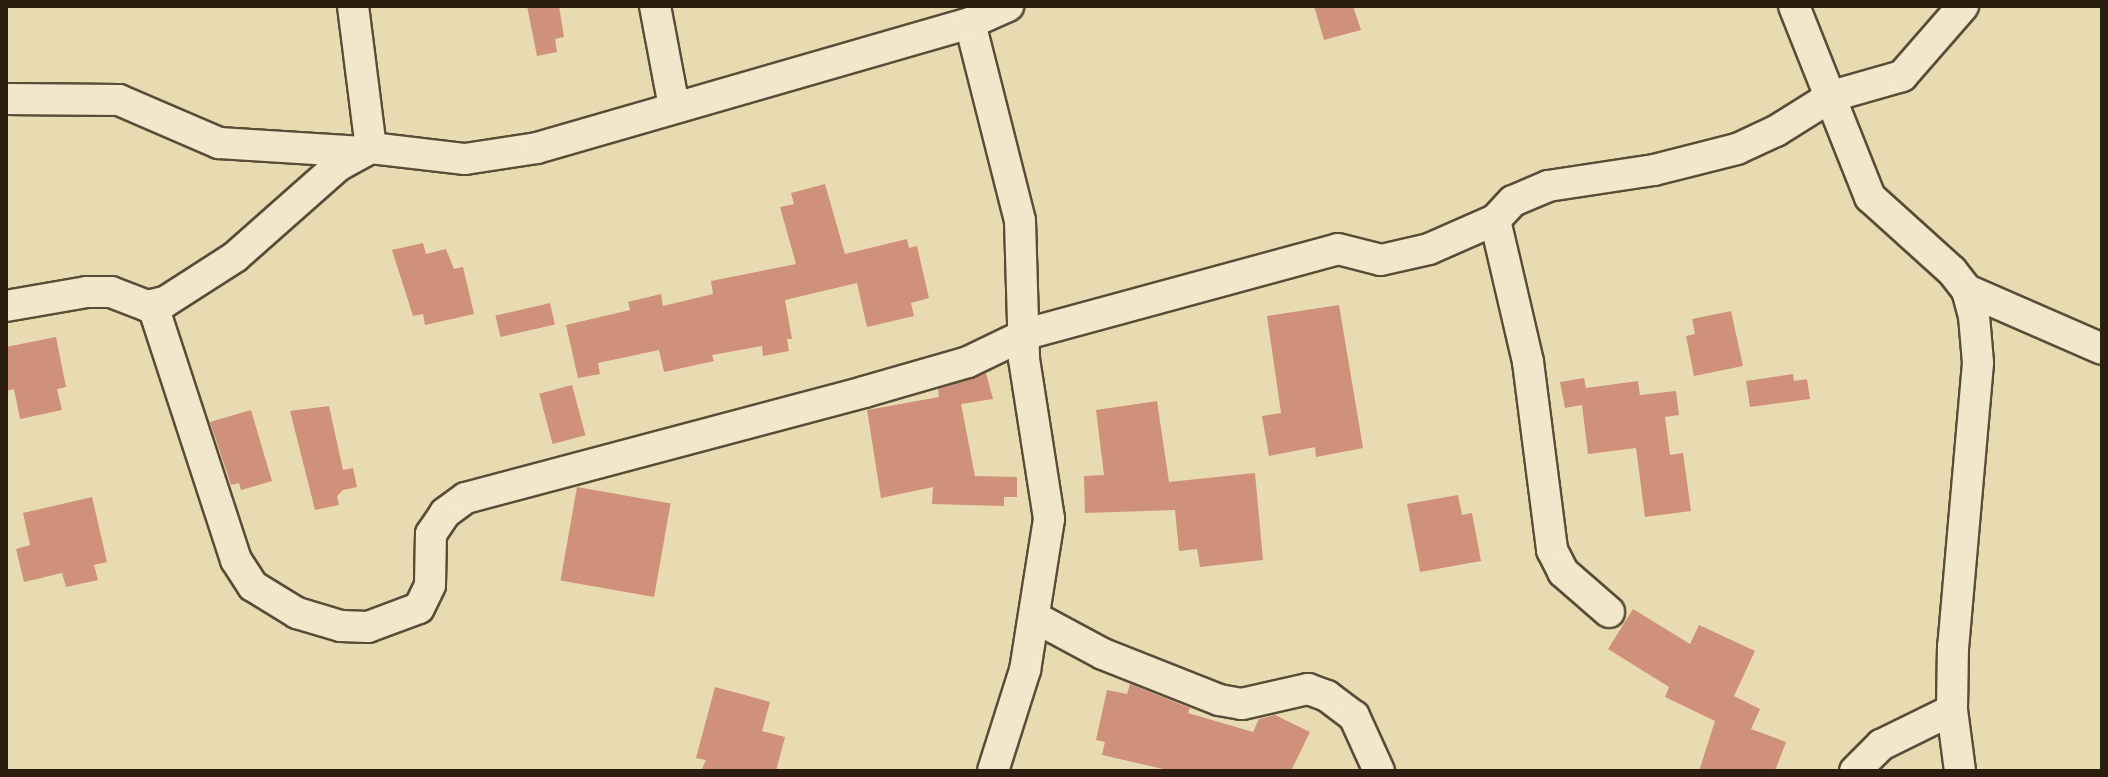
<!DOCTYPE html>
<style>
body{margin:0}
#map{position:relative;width:2108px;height:777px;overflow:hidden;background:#e9dbb1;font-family:"IM FELL English",serif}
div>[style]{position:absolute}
.building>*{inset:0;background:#cf917c;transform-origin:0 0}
.roads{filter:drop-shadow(2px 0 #5a4d38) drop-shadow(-2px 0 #5a4d38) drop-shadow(0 2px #5a4d38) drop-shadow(0 -2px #5a4d38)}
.minor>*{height:30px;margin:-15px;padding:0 15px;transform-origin:15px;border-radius:15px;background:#f1e8cc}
span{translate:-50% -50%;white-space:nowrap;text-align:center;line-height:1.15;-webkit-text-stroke:6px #f1e8cc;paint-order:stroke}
.frame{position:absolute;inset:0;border:8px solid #2b1e0f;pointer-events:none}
</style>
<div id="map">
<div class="building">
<div style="clip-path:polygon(527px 6px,559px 6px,564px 37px,555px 39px,557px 52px,537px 56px)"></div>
<div style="clip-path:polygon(1314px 6px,1353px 6px,1361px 30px,1324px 40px)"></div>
<div style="clip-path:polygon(825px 184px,845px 254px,907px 239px,909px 248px,917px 246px,929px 298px,911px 303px,914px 316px,867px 327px,857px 283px,785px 300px,792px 339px,787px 339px,789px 351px,763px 356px,762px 346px,712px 355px,714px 361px,664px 372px,659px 350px,598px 363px,600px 374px,578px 378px,566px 325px,630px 310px,628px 302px,661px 294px,663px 306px,713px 294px,711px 281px,796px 264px,780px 207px,794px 204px,791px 193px)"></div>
<div style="clip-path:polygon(423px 243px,426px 254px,446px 249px,454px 269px,463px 267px,474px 314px,425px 325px,423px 314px,413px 316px,392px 250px)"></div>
<div style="left:550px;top:303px;width:22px;height:56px;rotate:77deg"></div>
<div style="clip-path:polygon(1339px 305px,1363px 448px,1316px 457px,1315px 447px,1269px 456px,1262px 416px,1281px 413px,1267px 316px)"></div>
<div style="clip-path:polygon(1731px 311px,1743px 366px,1694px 376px,1686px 336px,1695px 334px,1692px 319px)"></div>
<div style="clip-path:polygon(56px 337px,66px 387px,57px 389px,62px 410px,20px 419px,14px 389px,6px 391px,6px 347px)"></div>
<div style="clip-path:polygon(986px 373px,993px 399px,961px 404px,975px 476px,1017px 477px,1017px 497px,1004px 497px,1004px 506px,932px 504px,933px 487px,881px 498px,867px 410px,939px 397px,938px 389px)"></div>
<div style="clip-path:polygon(1793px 374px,1794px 381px,1807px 379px,1810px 399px,1750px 407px,1746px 381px)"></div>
<div style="clip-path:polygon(1584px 378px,1586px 388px,1638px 381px,1640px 395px,1676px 391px,1679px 415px,1665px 417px,1670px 455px,1683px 453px,1691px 511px,1645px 517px,1636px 448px,1588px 454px,1582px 405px,1565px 408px,1560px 382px)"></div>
<div style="left:572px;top:385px;width:52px;height:34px;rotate:75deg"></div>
<div style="clip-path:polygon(1157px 401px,1169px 482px,1255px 473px,1263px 560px,1200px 567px,1197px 549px,1179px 551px,1175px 510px,1085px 513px,1084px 476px,1104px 475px,1096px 410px)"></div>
<div style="clip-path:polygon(329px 406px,343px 470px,353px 468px,357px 487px,343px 490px,337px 496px,339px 505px,315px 510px,290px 411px)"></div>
<div style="clip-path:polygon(251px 410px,272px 481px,241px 490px,239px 483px,231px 485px,210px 422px)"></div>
<div style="left:577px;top:487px;width:95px;height:95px;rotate:10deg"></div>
<div style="clip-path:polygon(1458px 495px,1462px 515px,1472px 513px,1481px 561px,1420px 572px,1407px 504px)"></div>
<div style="clip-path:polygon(92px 497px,107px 562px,94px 565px,98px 580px,66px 587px,62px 573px,24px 582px,16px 549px,30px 545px,23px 513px)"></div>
<div style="clip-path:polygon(1633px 609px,1690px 644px,1699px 625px,1755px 651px,1734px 696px,1760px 709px,1751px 729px,1786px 742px,1775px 771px,1699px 771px,1715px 721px,1665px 697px,1669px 687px,1608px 649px)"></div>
<div style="clip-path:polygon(1130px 684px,1190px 708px,1188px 713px,1253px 732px,1259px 719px,1275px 715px,1310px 732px,1291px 771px,1172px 771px,1102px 755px,1105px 742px,1096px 740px,1107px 690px,1127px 694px)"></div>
<div style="clip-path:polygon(715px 687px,770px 702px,762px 731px,785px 737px,776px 771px,701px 771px,706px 760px,696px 758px)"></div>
</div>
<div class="roads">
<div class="minor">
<div style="left:353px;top:6px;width:143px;rotate:82.8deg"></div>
<div style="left:655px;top:6px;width:103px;rotate:79.3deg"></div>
<div style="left:1794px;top:6px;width:206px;rotate:68.3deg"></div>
<div style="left:1870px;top:197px;width:110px;rotate:42.1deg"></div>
<div style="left:1952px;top:271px;width:24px;rotate:52deg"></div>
<div style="left:1967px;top:290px;width:27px;rotate:75deg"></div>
<div style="left:1974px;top:316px;width:47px;rotate:85.1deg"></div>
<div style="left:1978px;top:363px;width:284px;rotate:95deg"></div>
<div style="left:1953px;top:646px;width:64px;rotate:90.9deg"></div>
<div style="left:1952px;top:710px;width:62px;rotate:82.5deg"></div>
<div style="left:970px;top:23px;width:204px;rotate:75.8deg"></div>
<div style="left:1020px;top:221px;width:138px;rotate:88.3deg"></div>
<div style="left:1024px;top:359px;width:162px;rotate:81.1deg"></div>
<div style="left:1049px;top:519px;width:153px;rotate:99deg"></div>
<div style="left:1025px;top:670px;width:106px;rotate:107.6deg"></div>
<div style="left:6px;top:99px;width:113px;rotate:0.5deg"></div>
<div style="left:119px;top:100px;width:109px;rotate:23.3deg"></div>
<div style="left:219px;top:143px;width:144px;rotate:3.6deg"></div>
<div style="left:1495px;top:220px;width:146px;rotate:76.9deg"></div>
<div style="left:1528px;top:362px;width:190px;rotate:82.7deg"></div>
<div style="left:1552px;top:550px;width:25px;rotate:63deg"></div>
<div style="left:1563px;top:572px;width:61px;rotate:41deg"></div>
<div style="left:1967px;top:290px;width:147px;rotate:23.6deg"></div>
<div style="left:6px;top:306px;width:82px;rotate:-9.8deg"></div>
<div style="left:87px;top:292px;width:24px"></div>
<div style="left:111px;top:292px;width:39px;rotate:21deg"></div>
<div style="left:147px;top:306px;width:18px;rotate:-13deg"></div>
<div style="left:165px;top:302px;width:83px;rotate:-32.7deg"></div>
<div style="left:235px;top:257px;width:137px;rotate:-41.5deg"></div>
<div style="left:338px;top:166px;width:38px;rotate:-29deg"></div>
<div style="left:371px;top:148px;width:95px;rotate:6.7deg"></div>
<div style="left:465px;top:159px;width:73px;rotate:-8.7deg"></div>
<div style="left:537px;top:148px;width:451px;rotate:-16.1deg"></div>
<div style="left:970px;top:23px;width:42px;rotate:-24.1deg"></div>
<div style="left:153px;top:306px;width:267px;rotate:71.9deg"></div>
<div style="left:236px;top:560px;width:31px;rotate:57deg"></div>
<div style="left:253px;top:586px;width:52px;rotate:31.5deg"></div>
<div style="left:297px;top:613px;width:46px;rotate:16.5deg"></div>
<div style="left:341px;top:626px;width:27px;rotate:2deg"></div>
<div style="left:368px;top:627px;width:54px;rotate:-20.4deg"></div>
<div style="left:419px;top:608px;width:25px;rotate:-64deg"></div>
<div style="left:430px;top:585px;width:51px;rotate:-88.9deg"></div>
<div style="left:431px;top:534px;width:25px;rotate:-56deg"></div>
<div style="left:445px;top:513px;width:26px;rotate:-36deg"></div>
<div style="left:466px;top:498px;width:412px;rotate:-14.9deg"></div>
<div style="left:864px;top:392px;width:108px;rotate:-16.1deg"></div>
<div style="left:968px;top:362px;width:64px;rotate:-25.8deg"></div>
<div style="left:1026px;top:334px;width:323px;rotate:-15.2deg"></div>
<div style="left:1338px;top:249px;width:44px;rotate:14.3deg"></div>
<div style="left:1381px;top:260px;width:49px;rotate:-12.9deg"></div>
<div style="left:1429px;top:249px;width:72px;rotate:-23.7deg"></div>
<div style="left:1495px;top:220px;width:26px;rotate:-47deg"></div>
<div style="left:1513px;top:201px;width:38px;rotate:-23deg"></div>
<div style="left:1548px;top:186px;width:107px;rotate:-8.6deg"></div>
<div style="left:1654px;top:170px;width:86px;rotate:-14.2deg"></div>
<div style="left:1737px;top:149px;width:43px;rotate:-24.8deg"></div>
<div style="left:1776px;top:131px;width:66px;rotate:-32deg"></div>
<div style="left:1832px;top:96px;width:73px;rotate:-15.9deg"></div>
<div style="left:1902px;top:76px;width:93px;rotate:-48.9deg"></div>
<div style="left:1036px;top:618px;width:76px;rotate:28.2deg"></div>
<div style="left:1103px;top:654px;width:125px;rotate:21.6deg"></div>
<div style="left:1219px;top:700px;width:23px;rotate:10deg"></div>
<div style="left:1242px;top:704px;width:68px;rotate:-12.8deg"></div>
<div style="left:1308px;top:689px;width:20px;rotate:20deg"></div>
<div style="left:1327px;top:696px;width:34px;rotate:37deg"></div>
<div style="left:1354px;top:716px;width:60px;rotate:65.6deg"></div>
<div style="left:1855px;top:771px;width:37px;rotate:-45deg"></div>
<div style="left:1881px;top:745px;width:79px;rotate:-26.2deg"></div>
</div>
</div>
<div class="frame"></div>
</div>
